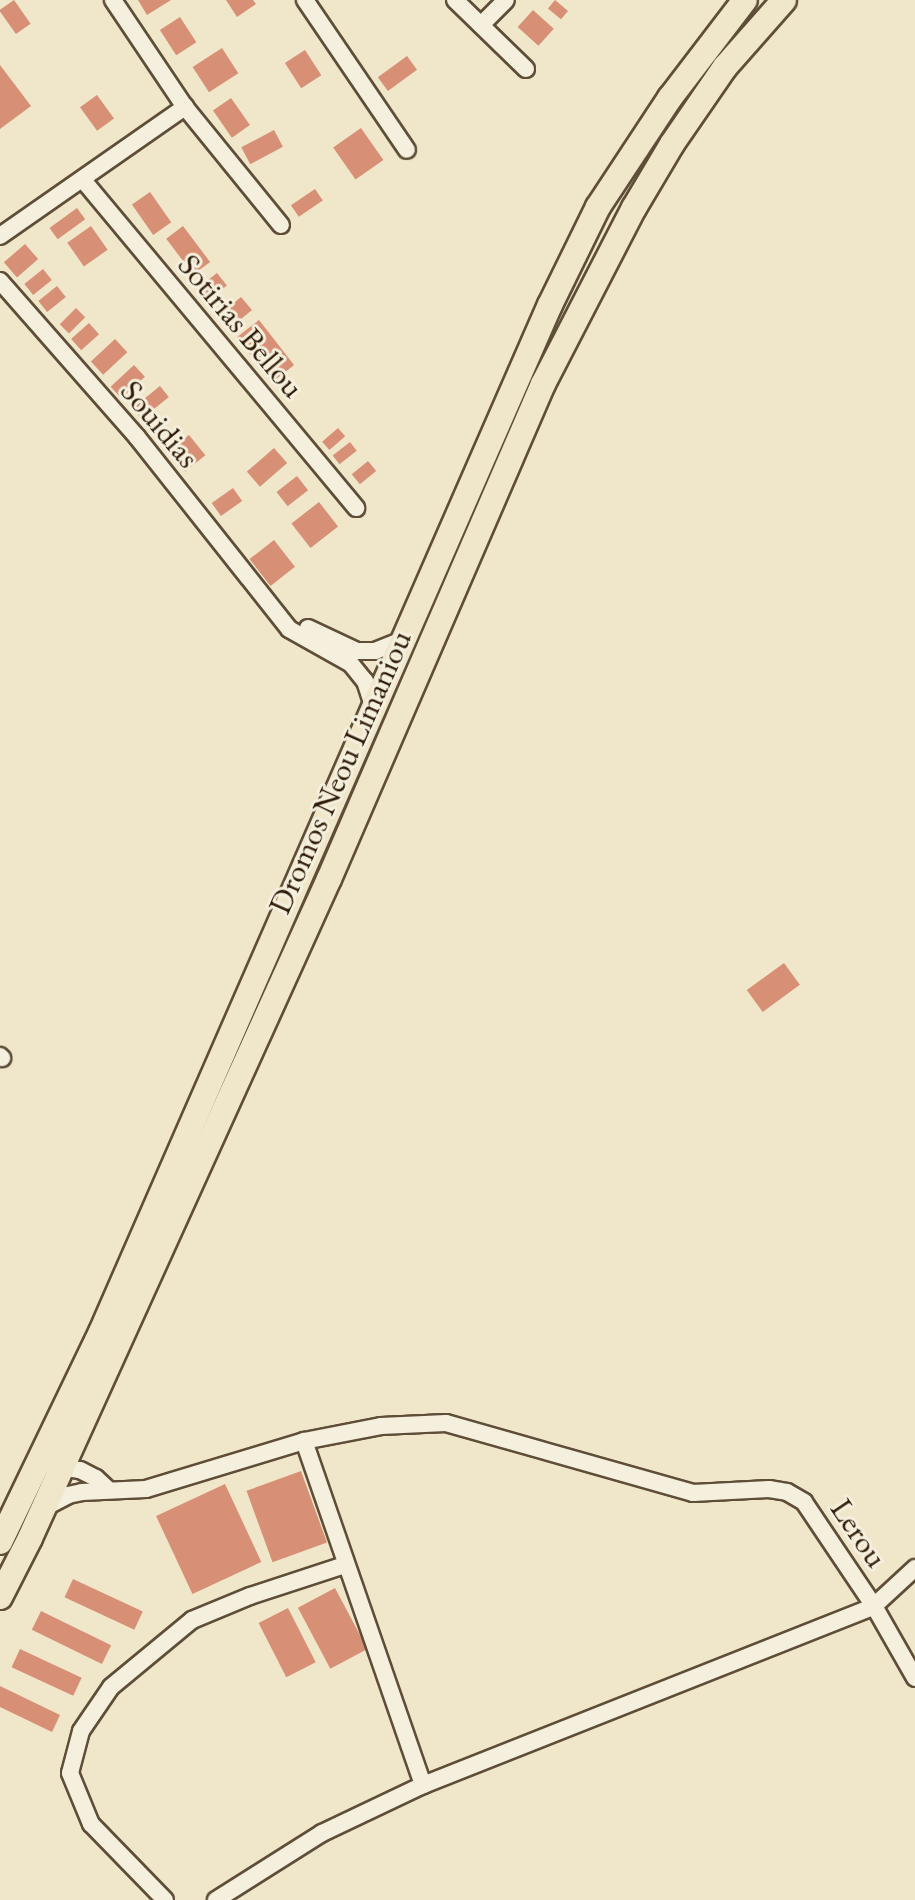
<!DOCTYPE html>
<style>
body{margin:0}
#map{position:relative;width:915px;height:1900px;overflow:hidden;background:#f0e6ca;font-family:"EB Garamond",serif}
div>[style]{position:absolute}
.building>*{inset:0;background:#d79075;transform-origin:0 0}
.roads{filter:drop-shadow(2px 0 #5e4e38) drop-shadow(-2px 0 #5e4e38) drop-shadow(0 2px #5e4e38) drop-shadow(0 -2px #5e4e38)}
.street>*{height:16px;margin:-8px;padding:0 8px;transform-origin:8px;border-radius:8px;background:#f5efdd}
.primary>*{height:24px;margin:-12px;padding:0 12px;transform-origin:12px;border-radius:12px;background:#f0e6ca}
span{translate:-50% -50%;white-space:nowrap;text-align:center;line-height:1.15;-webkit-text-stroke:6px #f5efdd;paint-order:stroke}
.street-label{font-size:32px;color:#2e1b07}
</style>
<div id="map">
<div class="building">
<div style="left:14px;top:0;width:29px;height:18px;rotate:55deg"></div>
<div style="clip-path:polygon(138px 0,171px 0,147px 15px)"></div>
<div style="clip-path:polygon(226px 0,253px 0,256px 4px,237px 17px)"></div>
<div style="left:555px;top:0;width:17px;height:11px;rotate:40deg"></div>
<div style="left:533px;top:10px;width:28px;height:23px;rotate:42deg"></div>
<div style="left:180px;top:17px;width:30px;height:24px;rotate:57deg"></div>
<div style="left:222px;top:48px;width:30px;height:35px;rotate:57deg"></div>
<div style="left:305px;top:50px;width:30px;height:24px;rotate:57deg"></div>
<div style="left:407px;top:56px;width:17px;height:36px;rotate:54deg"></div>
<div style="clip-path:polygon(0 65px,31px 106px,0 129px)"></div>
<div style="left:97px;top:95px;width:29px;height:21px;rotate:54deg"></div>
<div style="left:231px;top:98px;width:33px;height:22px;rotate:55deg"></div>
<div style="left:361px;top:128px;width:39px;height:34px;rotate:55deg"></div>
<div style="left:274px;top:130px;width:19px;height:37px;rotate:62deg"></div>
<div style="left:315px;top:189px;width:14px;height:29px;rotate:56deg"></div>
<div style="left:150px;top:192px;width:37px;height:22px;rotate:55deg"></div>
<div style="left:77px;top:208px;width:14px;height:34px;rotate:54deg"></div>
<div style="left:91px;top:226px;width:29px;height:29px;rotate:55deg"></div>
<div style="left:183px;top:226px;width:45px;height:21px;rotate:53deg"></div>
<div style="left:25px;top:244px;width:20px;height:28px;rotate:49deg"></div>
<div style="left:43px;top:269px;width:14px;height:24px;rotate:51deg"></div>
<div style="left:217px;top:273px;width:16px;height:26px;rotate:52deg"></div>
<div style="left:57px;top:286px;width:14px;height:24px;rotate:51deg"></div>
<div style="left:241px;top:297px;width:17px;height:18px;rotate:50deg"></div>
<div style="left:76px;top:308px;width:13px;height:23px;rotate:45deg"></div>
<div style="left:259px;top:320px;width:57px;height:28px;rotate:52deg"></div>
<div style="left:89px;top:323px;width:15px;height:24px;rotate:48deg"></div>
<div style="left:115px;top:339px;width:18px;height:33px;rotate:47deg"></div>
<div style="left:134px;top:365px;width:16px;height:32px;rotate:47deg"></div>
<div style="left:160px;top:386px;width:14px;height:35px;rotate:51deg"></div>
<div style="left:338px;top:428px;width:11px;height:21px;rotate:49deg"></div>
<div style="left:189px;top:435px;width:26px;height:26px;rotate:51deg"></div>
<div style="left:350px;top:442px;width:11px;height:22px;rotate:52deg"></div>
<div style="left:274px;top:448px;width:20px;height:36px;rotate:49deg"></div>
<div style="left:368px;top:461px;width:13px;height:21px;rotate:51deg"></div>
<div style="left:297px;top:476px;width:18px;height:26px;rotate:52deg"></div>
<div style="left:233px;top:488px;width:16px;height:26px;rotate:55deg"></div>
<div style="left:319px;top:502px;width:31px;height:35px;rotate:52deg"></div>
<div style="left:274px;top:540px;width:34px;height:31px;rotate:52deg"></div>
<div style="left:784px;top:963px;width:27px;height:46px;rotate:54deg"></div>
<div style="left:301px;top:1471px;width:76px;height:58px;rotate:70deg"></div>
<div style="left:225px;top:1484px;width:86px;height:76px;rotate:65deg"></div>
<div style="left:73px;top:1579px;width:77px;height:20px;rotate:25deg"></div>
<div style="left:335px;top:1588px;width:69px;height:42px;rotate:62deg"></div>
<div style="left:288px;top:1608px;width:61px;height:33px;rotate:63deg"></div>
<div style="left:41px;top:1611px;width:78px;height:21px;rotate:26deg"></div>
<div style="left:20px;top:1649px;width:68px;height:20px;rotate:25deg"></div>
<div style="clip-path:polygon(0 1686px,60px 1715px,52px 1732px,0 1707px)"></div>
</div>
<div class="roads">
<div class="street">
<div style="left:113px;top:0;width:129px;rotate:56.1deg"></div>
<div style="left:185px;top:107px;width:152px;rotate:50.9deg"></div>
<div style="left:305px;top:0;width:181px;rotate:55.8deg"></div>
<div style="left:455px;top:0;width:99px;rotate:44.2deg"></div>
<div style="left:481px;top:25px;width:35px;rotate:-45deg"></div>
<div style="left:83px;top:180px;width:427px;rotate:50.2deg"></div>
<div style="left:0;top:236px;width:226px;rotate:-34.9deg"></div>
<div style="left:0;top:281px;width:208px;rotate:48.7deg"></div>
<div style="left:137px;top:437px;width:245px;rotate:51.6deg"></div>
<div style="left:289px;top:629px;width:71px;rotate:29.4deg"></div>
<div style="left:351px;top:664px;width:22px;rotate:51deg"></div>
<div style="left:365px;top:681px;width:26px;rotate:72deg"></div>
<div style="left:308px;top:628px;width:54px;rotate:25.1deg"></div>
<div style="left:357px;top:651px;width:18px"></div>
<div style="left:375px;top:651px;width:29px;rotate:-22deg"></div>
<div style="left:0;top:1056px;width:3px;rotate:45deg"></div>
<div style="left:304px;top:1441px;width:364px;rotate:70.9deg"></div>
<div style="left:54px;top:1466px;width:26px;rotate:9deg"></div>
<div style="left:80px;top:1470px;width:18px;rotate:27deg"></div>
<div style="left:96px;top:1478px;width:18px;rotate:43deg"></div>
<div style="left:44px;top:1508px;width:27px;rotate:-28deg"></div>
<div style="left:68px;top:1495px;width:14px;rotate:-12deg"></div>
<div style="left:82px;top:1492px;width:64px;rotate:-2.7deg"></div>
<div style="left:146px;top:1489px;width:165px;rotate:-16.9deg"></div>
<div style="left:304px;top:1441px;width:78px;rotate:-11deg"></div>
<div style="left:381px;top:1426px;width:65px;rotate:-2.6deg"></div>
<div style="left:446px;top:1423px;width:257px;rotate:15.8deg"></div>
<div style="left:693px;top:1493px;width:76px;rotate:-3deg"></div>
<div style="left:769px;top:1489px;width:18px;rotate:9deg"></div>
<div style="left:787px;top:1492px;width:20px;rotate:30deg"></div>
<div style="left:804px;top:1502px;width:125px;rotate:56.1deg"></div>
<div style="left:874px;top:1606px;width:83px;rotate:60.3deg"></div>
<div style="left:165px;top:1900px;width:106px;rotate:-134.2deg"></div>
<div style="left:91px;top:1824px;width:55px;rotate:-112.4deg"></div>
<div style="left:70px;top:1773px;width:43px;rotate:-75.3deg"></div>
<div style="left:81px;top:1731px;width:53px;rotate:-55.7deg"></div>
<div style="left:111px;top:1687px;width:105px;rotate:-39.6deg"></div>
<div style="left:192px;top:1620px;width:63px;rotate:-22.5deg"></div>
<div style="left:250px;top:1596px;width:100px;rotate:-18.1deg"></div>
<div style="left:216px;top:1900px;width:125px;rotate:-32.3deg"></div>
<div style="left:322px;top:1833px;width:112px;rotate:-25.4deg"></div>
<div style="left:423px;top:1785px;width:485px;rotate:-21.6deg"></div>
<div style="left:874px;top:1606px;width:56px;rotate:-42.8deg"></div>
</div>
<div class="primary">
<div style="left:0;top:1542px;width:233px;rotate:-64.3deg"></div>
<div style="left:101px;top:1332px;width:1121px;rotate:-66.39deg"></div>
<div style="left:550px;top:305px;width:109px;rotate:-63.9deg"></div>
<div style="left:598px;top:207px;width:131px;rotate:-56.6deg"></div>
<div style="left:670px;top:98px;width:123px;rotate:-52.6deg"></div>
<div style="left:0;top:1597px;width:66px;rotate:-63deg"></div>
<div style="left:30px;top:1538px;width:724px;rotate:-65.6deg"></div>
<div style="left:329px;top:879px;width:539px;rotate:-66.62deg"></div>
<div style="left:543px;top:384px;width:198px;rotate:-62.7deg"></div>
<div style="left:634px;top:208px;width:74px;rotate:-59.3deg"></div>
<div style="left:672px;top:144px;width:93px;rotate:-55.5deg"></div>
<div style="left:725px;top:67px;width:89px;rotate:-48.6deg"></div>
</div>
</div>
<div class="street-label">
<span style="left:241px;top:326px;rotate:50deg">Sotirias Bellou</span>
<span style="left:160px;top:424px;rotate:50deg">Souidias</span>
<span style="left:340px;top:772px;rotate:-66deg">Dromos Neou Limaniou</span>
<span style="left:859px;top:1533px;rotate:56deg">Lerou</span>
</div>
</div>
